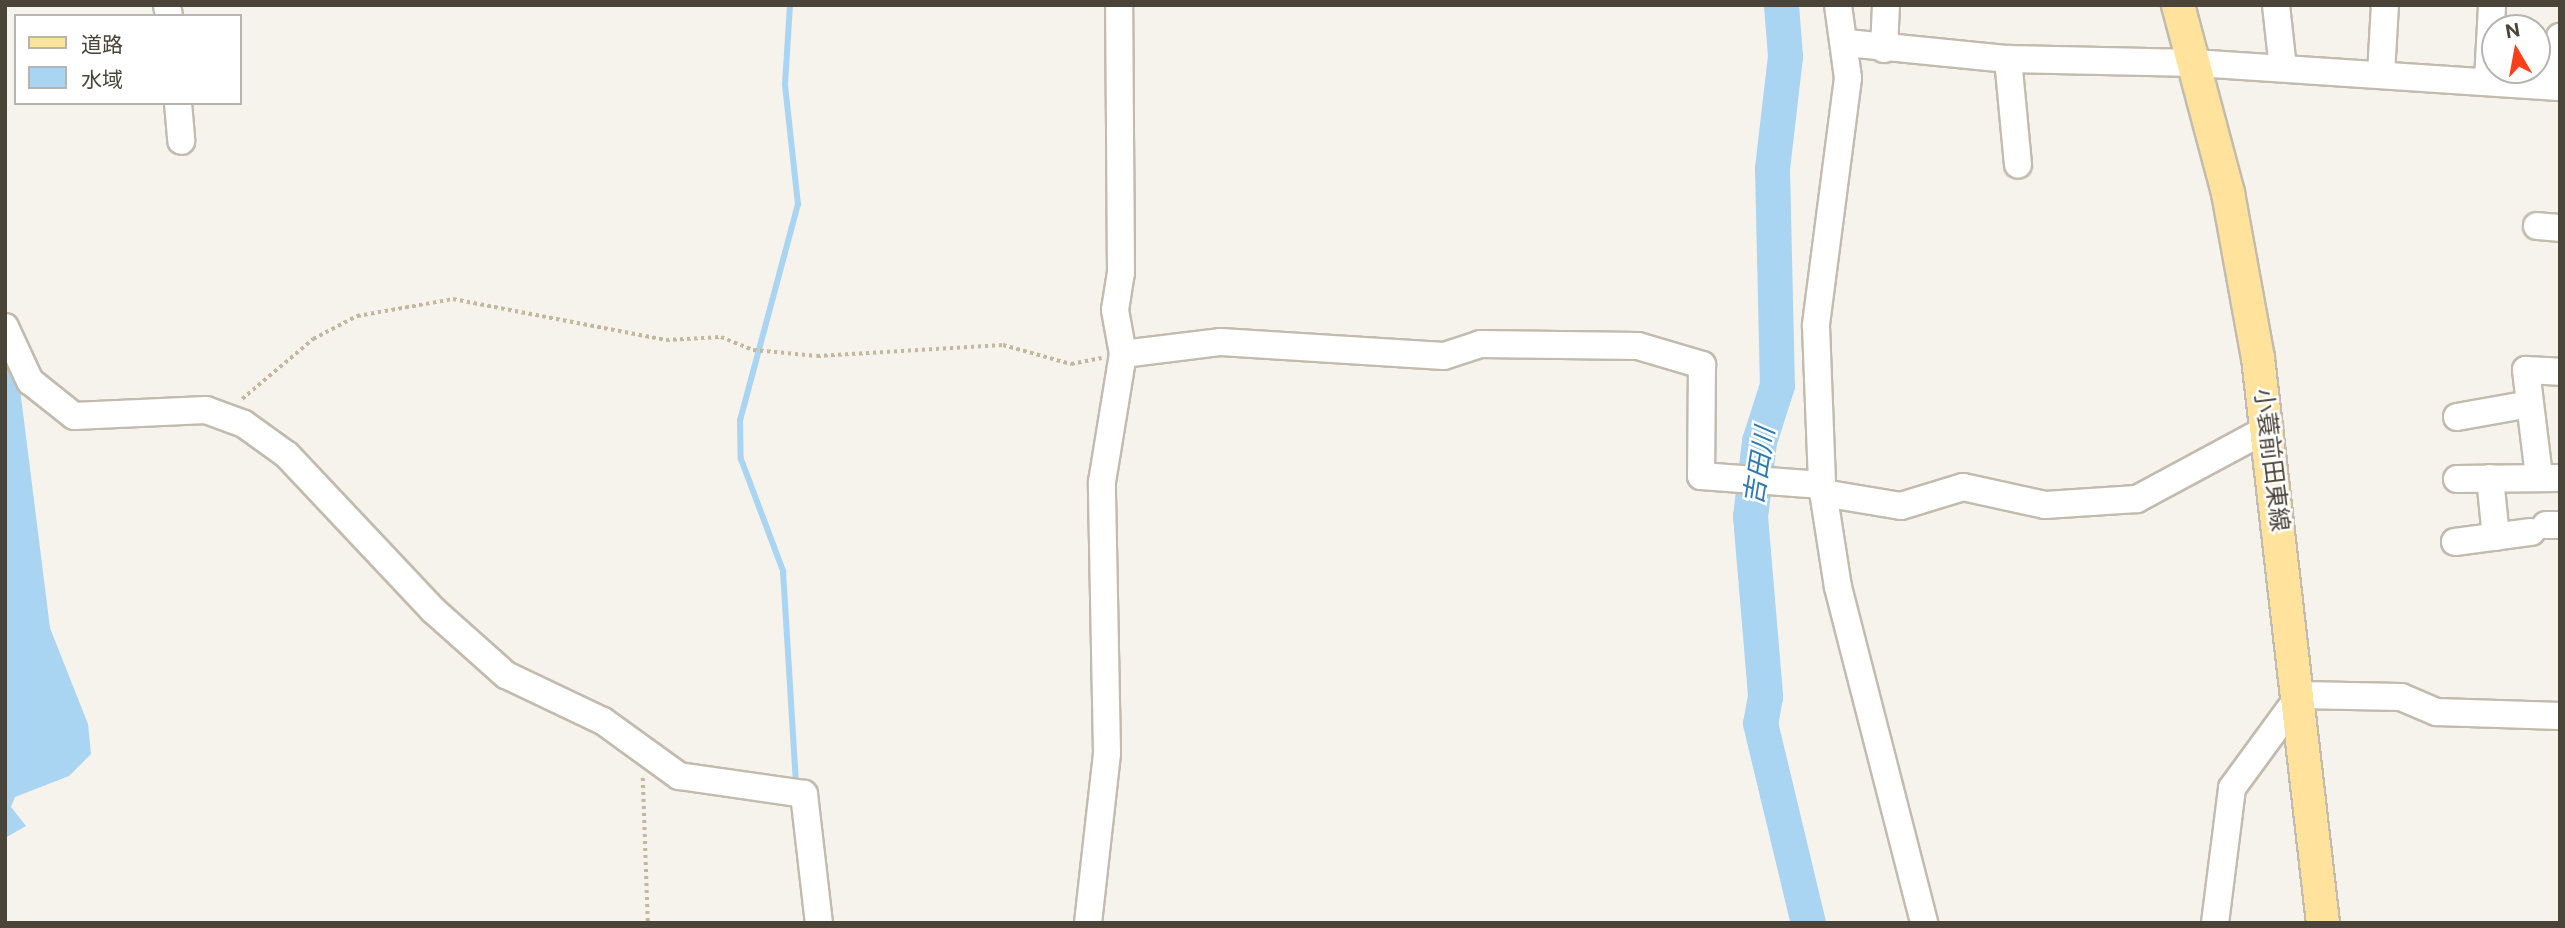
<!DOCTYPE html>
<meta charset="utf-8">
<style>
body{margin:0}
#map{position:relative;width:2565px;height:928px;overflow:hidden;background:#f6f3ec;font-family:"Public Sans","Noto Sans JP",sans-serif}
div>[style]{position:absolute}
.water>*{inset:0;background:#a9d4f2}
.stream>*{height:6px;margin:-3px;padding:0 3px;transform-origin:3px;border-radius:3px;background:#a9d4f2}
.river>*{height:35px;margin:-17.5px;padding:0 17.5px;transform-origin:17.5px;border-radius:17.5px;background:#a9d4f2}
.path>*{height:3.5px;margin-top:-1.75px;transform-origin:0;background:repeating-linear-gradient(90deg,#c4b79f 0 3.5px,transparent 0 7px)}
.roads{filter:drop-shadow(2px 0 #c2bbae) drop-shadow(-2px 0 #c2bbae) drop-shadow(0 2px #c2bbae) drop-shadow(0 -2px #c2bbae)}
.minor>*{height:26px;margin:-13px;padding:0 13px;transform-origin:13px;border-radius:13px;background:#fff}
.major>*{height:32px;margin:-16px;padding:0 16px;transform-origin:16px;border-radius:16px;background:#ffe39c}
span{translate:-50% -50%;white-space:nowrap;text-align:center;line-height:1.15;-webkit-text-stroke:5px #fff;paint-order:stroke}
.street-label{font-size:24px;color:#4b4439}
.water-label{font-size:26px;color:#2e7ab2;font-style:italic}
.frame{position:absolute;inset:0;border:7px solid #4b4439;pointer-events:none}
.legend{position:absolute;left:14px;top:14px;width:228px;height:91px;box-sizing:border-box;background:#fff;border:2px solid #b7b4b0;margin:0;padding:9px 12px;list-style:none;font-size:21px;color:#4b4439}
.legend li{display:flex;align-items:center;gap:14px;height:35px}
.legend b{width:35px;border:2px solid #b7b4b0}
.north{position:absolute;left:2481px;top:14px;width:70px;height:70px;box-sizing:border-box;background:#fff;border:2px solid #b7b4b0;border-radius:50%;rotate:350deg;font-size:19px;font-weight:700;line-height:28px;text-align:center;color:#4b4439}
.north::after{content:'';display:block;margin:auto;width:24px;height:32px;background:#fc3f1d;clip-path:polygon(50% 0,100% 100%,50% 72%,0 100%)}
</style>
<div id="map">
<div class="water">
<div style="clip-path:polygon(5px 344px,19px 381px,50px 628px,88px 724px,91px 754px,69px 776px,15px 797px,11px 807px,26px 826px,5px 838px)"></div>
</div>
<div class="stream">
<div style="left:790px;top:5px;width:80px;rotate:93.6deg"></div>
<div style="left:785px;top:85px;width:120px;rotate:83.8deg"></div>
<div style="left:798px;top:204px;width:224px;rotate:105deg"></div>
<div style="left:740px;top:420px;width:39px;rotate:89deg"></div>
<div style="left:741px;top:459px;width:120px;rotate:69.4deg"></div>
<div style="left:783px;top:571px;width:211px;rotate:86.5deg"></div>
</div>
<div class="river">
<div style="left:1781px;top:5px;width:51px;rotate:85.5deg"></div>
<div style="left:1785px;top:56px;width:113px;rotate:96.6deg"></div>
<div style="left:1772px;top:168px;width:217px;rotate:88.7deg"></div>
<div style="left:1777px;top:385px;width:59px;rotate:107.8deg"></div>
<div style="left:1759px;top:441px;width:76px;rotate:96.8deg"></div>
<div style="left:1750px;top:516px;width:181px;rotate:85.2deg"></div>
<div style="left:1765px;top:696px;width:27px;rotate:100deg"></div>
<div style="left:1760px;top:723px;width:206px;rotate:76.5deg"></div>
</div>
<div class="path">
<div style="left:242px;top:399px;width:93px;rotate:-40.2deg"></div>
<div style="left:313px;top:339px;width:50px;rotate:-27.6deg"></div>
<div style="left:357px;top:316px;width:97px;rotate:-10deg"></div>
<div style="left:453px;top:299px;width:217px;rotate:10.9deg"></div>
<div style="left:666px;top:340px;width:55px;rotate:-3.1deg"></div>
<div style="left:721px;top:337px;width:35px;rotate:22deg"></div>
<div style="left:753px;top:350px;width:64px;rotate:5.4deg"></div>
<div style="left:817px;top:356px;width:186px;rotate:-3.4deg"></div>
<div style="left:1003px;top:345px;width:71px;rotate:15.6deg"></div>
<div style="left:1071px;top:364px;width:31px;rotate:-11deg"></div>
<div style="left:643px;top:778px;width:145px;rotate:88deg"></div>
</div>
<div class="roads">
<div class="minor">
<div style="left:167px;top:5px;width:11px;rotate:80deg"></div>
<div style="left:1838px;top:5px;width:74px;rotate:82.2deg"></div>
<div style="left:1848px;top:78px;width:250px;rotate:97.4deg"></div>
<div style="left:1816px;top:326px;width:159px;rotate:87.8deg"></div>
<div style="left:1822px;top:485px;width:103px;rotate:81.1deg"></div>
<div style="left:1838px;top:587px;width:347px;rotate:75.6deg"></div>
<div style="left:2276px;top:5px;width:63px;rotate:83.7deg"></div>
<div style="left:1847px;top:43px;width:162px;rotate:5.7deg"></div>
<div style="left:2008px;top:59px;width:187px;rotate:1.2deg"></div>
<div style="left:2195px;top:63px;width:366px;rotate:3.8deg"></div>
<div style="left:1884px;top:49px;width:44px;rotate:-87.4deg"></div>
<div style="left:2008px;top:59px;width:106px;rotate:84.6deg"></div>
<div style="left:2381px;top:74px;width:69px;rotate:-86.7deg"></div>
<div style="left:2488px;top:80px;width:75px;rotate:-86.9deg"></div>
<div style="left:2551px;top:86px;width:50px;rotate:-79.6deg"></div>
<div style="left:178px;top:103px;width:38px;rotate:85deg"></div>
<div style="left:2537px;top:226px;width:23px;rotate:5deg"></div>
<div style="left:5px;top:327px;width:60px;rotate:65.2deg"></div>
<div style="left:30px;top:381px;width:56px;rotate:38.5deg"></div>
<div style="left:74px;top:416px;width:132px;rotate:-2.6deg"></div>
<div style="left:206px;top:410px;width:40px;rotate:20.2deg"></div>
<div style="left:244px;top:424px;width:53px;rotate:35.8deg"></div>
<div style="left:287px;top:455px;width:213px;rotate:46.7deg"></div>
<div style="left:433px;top:610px;width:98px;rotate:41.7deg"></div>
<div style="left:506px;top:675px;width:107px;rotate:25.4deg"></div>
<div style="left:603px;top:721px;width:94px;rotate:35.9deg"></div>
<div style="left:679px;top:776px;width:126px;rotate:8.2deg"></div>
<div style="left:804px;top:794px;width:130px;rotate:83.4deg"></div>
<div style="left:1123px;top:354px;width:99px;rotate:-7deg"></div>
<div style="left:1221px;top:342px;width:223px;rotate:3.6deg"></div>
<div style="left:1444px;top:356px;width:38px;rotate:-18deg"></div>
<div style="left:1480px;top:344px;width:158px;rotate:0.7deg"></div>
<div style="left:1638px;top:346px;width:67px;rotate:16.5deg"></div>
<div style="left:1702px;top:365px;width:111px;rotate:90.5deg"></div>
<div style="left:1701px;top:476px;width:121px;rotate:4.3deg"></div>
<div style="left:2457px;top:417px;width:74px;rotate:-10.1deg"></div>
<div style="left:2539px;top:476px;width:107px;rotate:-97deg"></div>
<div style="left:2526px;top:370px;width:34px;rotate:3deg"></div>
<div style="left:2490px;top:478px;width:59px;rotate:84.2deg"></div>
<div style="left:2457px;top:479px;width:103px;rotate:-0.6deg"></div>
<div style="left:1823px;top:493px;width:79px;rotate:9.5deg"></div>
<div style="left:1901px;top:506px;width:65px;rotate:-17deg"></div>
<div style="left:1963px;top:487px;width:84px;rotate:12.4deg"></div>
<div style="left:2045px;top:505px;width:92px;rotate:-3.7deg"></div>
<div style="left:2137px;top:499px;width:150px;rotate:-28.3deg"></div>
<div style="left:2546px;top:525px;width:14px"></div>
<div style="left:2455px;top:542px;width:77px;rotate:-7.5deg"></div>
<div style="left:1088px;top:923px;width:171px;rotate:-83.6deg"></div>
<div style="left:1107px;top:753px;width:271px;rotate:-91.1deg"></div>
<div style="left:1102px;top:482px;width:130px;rotate:-80.7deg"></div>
<div style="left:1123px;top:354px;width:45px;rotate:-100.3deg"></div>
<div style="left:1115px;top:310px;width:37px;rotate:-81deg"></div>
<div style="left:1121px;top:273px;width:268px;rotate:-90.4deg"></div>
<div style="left:2215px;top:923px;width:136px;rotate:-82.8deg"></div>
<div style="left:2232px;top:788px;width:115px;rotate:-53.8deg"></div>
<div style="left:2300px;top:695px;width:101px;rotate:1.1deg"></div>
<div style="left:2401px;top:697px;width:39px;rotate:23deg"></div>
<div style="left:2437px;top:712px;width:123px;rotate:1.9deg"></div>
</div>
<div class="major">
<div style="left:2178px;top:5px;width:195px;rotate:75.1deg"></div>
<div style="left:2228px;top:193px;width:168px;rotate:79.7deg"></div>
<div style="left:2258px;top:358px;width:569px;rotate:83.44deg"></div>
</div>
</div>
<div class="street-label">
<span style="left:2272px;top:460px;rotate:83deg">小蓑前田東線</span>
</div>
<div class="water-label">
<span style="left:1759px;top:466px;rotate:-81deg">吉田川</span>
</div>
<div class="frame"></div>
<ul class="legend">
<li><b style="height:9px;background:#ffe39c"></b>道路</li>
<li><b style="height:19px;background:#a9d4f2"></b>水域</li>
</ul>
<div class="north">N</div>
</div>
